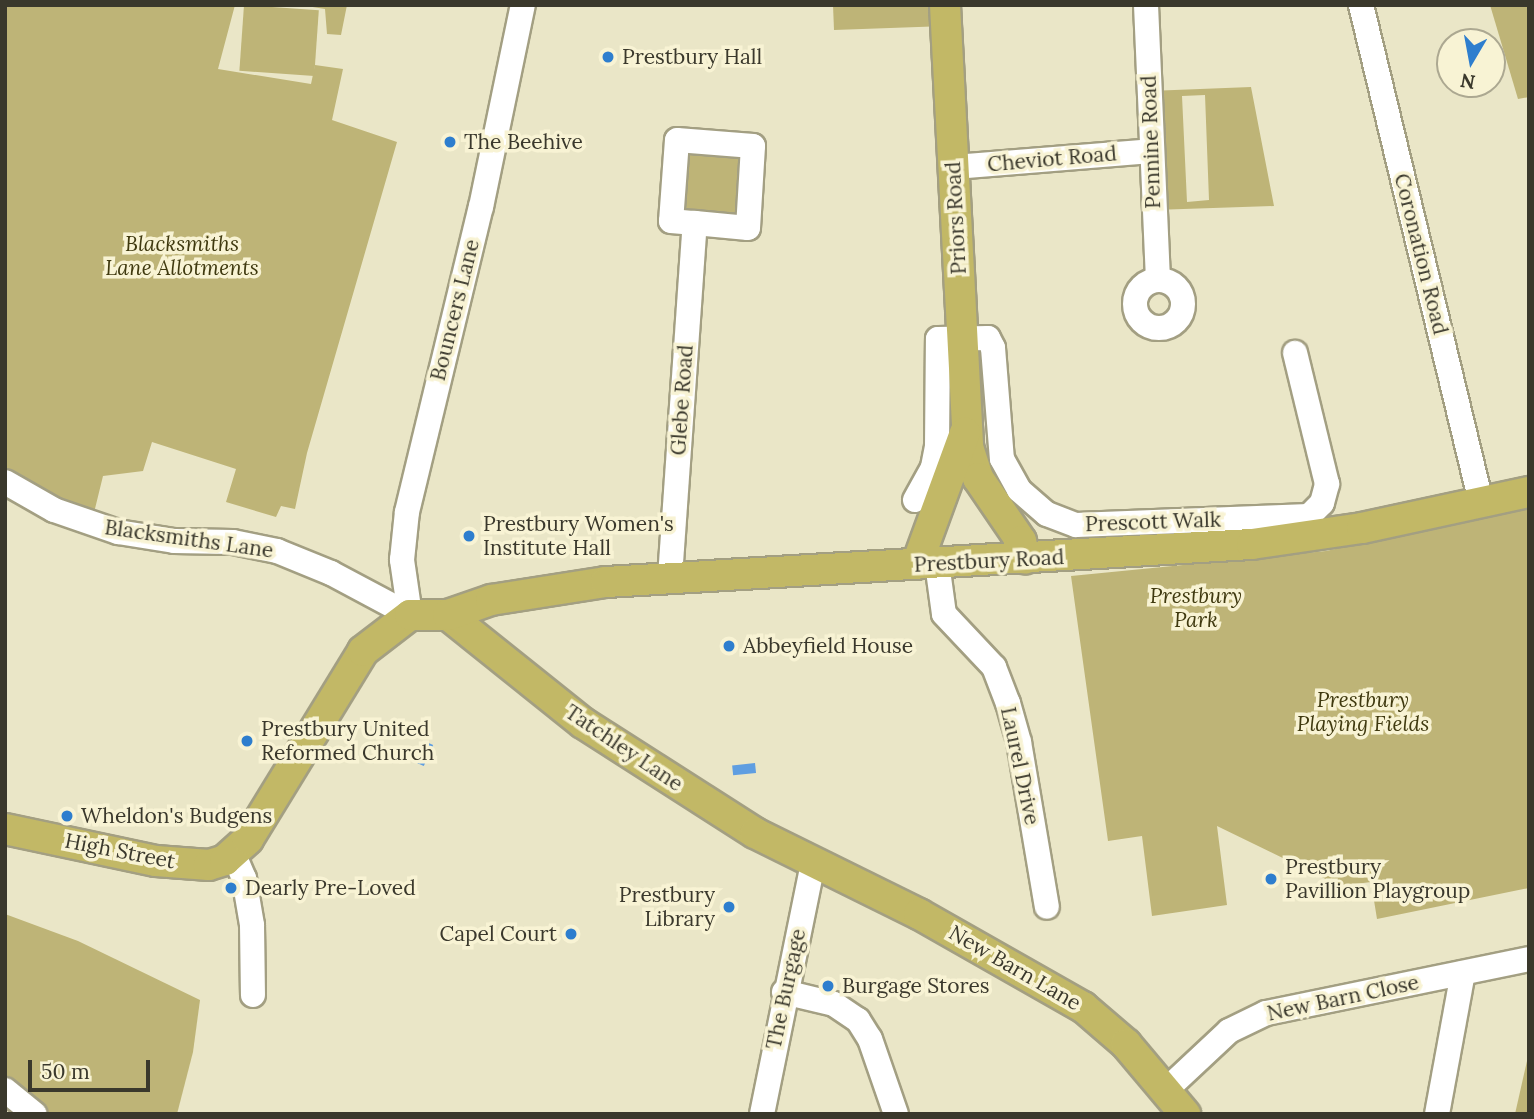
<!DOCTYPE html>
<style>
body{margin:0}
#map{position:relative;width:1534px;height:1119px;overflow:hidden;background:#eae6c7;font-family:Lora,serif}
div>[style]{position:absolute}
.green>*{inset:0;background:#beb477;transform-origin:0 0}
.water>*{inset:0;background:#5f9ee1;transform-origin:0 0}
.roads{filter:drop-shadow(2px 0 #a39f82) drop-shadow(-2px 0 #a39f82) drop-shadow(0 2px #a39f82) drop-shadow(0 -2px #a39f82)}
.minor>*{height:24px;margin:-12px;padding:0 12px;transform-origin:12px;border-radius:12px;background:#fff}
.minor>.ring{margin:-12px;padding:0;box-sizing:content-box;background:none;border:24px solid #fff;border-radius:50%}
.major>*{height:30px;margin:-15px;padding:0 15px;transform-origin:15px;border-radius:15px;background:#c2b866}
.dots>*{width:19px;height:19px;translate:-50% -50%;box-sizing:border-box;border:4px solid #f8f3d4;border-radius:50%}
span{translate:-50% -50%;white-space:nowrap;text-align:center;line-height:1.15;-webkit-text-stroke:7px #f8f3d4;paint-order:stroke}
.poi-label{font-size:21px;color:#3a382c}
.left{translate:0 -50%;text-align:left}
.right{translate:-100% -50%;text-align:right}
.street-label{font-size:21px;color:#3a382c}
.park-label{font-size:21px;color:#3f390f;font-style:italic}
.frame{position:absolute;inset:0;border:7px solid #3a382c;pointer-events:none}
.north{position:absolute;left:1436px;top:28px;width:70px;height:70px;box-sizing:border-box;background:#f8f3d4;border:2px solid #aca891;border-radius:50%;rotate:190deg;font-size:19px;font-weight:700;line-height:28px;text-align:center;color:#3a382c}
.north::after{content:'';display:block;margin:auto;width:24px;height:32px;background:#2e7ece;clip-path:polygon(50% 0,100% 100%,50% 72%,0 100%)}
.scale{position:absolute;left:28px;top:1060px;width:122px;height:32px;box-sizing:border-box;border:4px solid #3a382c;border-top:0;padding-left:9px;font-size:21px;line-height:24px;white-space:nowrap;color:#3a382c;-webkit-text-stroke:5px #f8f3d4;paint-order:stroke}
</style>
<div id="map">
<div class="green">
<div style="clip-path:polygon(5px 5px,235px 5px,218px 69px,311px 84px,315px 65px,343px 69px,332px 120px,397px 142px,307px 453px,295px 509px,281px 506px,276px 517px,226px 502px,236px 469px,152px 442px,143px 471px,103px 476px,91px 525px,5px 482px)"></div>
<div style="left:244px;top:5px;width:75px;height:66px;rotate:4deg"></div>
<div style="clip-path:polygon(300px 5px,347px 5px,341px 35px,327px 34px,325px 9px)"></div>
<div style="clip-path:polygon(833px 5px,945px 5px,946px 26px,834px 30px)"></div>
<div style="clip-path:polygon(1490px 5px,1529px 5px,1529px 97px,1518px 99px)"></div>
<div style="clip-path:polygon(evenodd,1251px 87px,1274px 206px,1154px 210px,1149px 91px,1251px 87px,1205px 95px,1209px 200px,1187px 202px,1182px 96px,1205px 95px)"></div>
<div style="left:677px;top:140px;width:76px;height:81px;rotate:5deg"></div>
<div style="clip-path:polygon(1529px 507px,1529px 888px,1377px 919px,1371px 882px,1340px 886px,1217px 826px,1227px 905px,1152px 916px,1142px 836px,1108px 841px,1071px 576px,1326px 551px)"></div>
<div style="clip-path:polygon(5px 914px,78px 941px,200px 1000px,193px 1052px,177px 1114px,49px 1114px,5px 1078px)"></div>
<div style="clip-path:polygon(1529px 1052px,1529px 1114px,1515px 1114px)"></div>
</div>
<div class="water">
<div style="left:424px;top:741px;width:10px;height:23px;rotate:24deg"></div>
<div style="left:755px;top:763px;width:10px;height:23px;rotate:84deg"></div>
</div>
<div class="roads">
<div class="minor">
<div style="left:1146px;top:5px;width:274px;rotate:87.5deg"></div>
<div style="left:1361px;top:5px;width:511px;rotate:76.43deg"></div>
<div style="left:954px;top:167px;width:198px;rotate:-4.6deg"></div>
<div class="ring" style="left:1135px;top:280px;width:24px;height:24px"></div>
<div style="left:5px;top:482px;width:56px;rotate:29.7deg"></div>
<div style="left:54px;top:510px;width:68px;rotate:19deg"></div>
<div style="left:118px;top:532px;width:57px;rotate:9.1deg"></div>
<div style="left:174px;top:541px;width:59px;rotate:1deg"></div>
<div style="left:233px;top:542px;width:45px;rotate:11.6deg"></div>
<div style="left:277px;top:551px;width:58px;rotate:22.2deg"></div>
<div style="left:331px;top:573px;width:89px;rotate:28deg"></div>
<div style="left:915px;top:500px;width:38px;rotate:-61deg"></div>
<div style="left:933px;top:467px;width:20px;rotate:-79deg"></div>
<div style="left:937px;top:447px;width:108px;rotate:-89.5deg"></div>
<div style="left:938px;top:339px;width:50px;rotate:-1.1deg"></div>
<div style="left:988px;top:338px;width:11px;rotate:63deg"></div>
<div style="left:993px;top:348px;width:111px;rotate:85.4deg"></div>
<div style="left:1002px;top:459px;width:35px;rotate:61deg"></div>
<div style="left:1019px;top:490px;width:37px;rotate:41deg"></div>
<div style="left:1047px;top:514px;width:31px;rotate:21deg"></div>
<div style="left:1076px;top:525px;width:233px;rotate:-2.2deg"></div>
<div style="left:1309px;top:516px;width:18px;rotate:-45deg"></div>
<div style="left:1322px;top:503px;width:20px;rotate:-75deg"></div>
<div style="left:1327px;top:484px;width:135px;rotate:-103.7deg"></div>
<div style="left:937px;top:563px;width:51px;rotate:82.2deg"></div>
<div style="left:944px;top:614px;width:73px;rotate:46.7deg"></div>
<div style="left:994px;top:667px;width:39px;rotate:69deg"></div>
<div style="left:1008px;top:703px;width:41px;rotate:74.2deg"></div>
<div style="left:1019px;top:742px;width:167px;rotate:80.4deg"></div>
<div style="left:670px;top:577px;width:355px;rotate:-86deg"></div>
<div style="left:695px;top:223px;width:53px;rotate:5.4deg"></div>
<div style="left:748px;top:228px;width:82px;rotate:-86.5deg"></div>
<div style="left:753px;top:146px;width:76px;rotate:-175.5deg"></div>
<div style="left:677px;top:140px;width:81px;rotate:94.2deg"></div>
<div style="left:671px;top:221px;width:24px;rotate:5deg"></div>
<div style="left:410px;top:615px;width:56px;rotate:-98.3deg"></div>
<div style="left:402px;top:560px;width:48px;rotate:-84.1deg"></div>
<div style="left:407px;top:512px;width:314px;rotate:-76.4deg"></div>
<div style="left:481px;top:207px;width:206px;rotate:-78.3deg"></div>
<div style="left:234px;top:855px;width:25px;rotate:67deg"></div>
<div style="left:244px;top:878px;width:48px;rotate:80.3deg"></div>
<div style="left:252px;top:925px;width:70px;rotate:89.2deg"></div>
<div style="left:784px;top:992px;width:51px;rotate:13.5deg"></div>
<div style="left:834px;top:1004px;width:29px;rotate:34deg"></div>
<div style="left:858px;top:1020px;width:22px;rotate:58deg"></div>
<div style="left:870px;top:1039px;width:79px;rotate:70.9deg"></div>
<div style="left:5px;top:1090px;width:38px;rotate:39deg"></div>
<div style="left:1166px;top:1090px;width:86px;rotate:-43.1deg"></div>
<div style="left:1229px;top:1031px;width:41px;rotate:-25.9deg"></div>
<div style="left:1266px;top:1013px;width:268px;rotate:-11.6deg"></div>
<div style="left:762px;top:1114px;width:255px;rotate:-78.5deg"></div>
<div style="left:1437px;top:1114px;width:143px;rotate:-79.6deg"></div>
</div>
<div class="major">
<div style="left:945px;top:5px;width:443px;rotate:87deg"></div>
<div style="left:968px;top:447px;width:33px;rotate:72deg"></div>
<div style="left:978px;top:478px;width:76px;rotate:55.7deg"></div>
<div style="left:1021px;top:541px;width:18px;rotate:77deg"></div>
<div style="left:917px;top:564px;width:140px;rotate:-69.9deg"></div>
<div style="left:448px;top:615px;width:173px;rotate:38.7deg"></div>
<div style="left:583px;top:723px;width:204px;rotate:32.6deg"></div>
<div style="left:755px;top:833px;width:183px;rotate:26.3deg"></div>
<div style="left:919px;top:914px;width:189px;rotate:29.6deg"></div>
<div style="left:1083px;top:1007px;width:57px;rotate:40.7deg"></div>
<div style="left:1126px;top:1044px;width:92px;rotate:49.9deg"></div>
<div style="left:5px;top:829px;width:154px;rotate:12deg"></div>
<div style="left:156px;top:861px;width:53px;rotate:4.3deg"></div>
<div style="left:209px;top:865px;width:17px;rotate:-17deg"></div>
<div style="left:225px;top:860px;width:31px;rotate:-42deg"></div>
<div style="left:248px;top:839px;width:220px;rotate:-58.5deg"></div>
<div style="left:363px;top:651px;width:59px;rotate:-37.5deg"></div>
<div style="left:410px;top:615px;width:38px"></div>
<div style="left:448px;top:615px;width:46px;rotate:-19.2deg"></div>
<div style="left:491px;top:600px;width:116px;rotate:-8.9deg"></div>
<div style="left:606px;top:582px;width:647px;rotate:-3.37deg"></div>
<div style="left:1252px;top:544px;width:111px;rotate:-8.3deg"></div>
<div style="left:1362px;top:528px;width:171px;rotate:-12.2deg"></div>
</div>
</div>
<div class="dots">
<div style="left:608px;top:57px;background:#2e7ece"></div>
<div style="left:450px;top:142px;background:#2e7ece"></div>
<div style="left:469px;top:536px;background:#2e7ece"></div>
<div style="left:729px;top:646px;background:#2e7ece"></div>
<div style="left:247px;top:741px;background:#2e7ece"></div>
<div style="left:67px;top:816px;background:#2e7ece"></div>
<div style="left:1271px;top:879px;background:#2e7ece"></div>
<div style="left:231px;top:888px;background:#2e7ece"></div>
<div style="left:729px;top:907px;background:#2e7ece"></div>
<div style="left:571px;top:934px;background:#2e7ece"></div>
<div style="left:828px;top:986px;background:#2e7ece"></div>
</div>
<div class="poi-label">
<span class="left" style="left:622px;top:57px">Prestbury Hall</span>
<span class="left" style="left:464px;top:142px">The Beehive</span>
<span class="left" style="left:483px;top:536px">Prestbury Women's<br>Institute Hall</span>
<span class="left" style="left:743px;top:646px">Abbeyfield House</span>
<span class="left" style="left:261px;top:741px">Prestbury United<br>Reformed Church</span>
<span class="left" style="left:81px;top:816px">Wheldon's Budgens</span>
<span class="left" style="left:1285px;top:879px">Prestbury<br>Pavillion Playgroup</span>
<span class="left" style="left:245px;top:888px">Dearly Pre-Loved</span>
<span class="right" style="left:715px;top:907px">Prestbury<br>Library</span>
<span class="right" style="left:557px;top:934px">Capel Court</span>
<span class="left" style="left:842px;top:986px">Burgage Stores</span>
</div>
<div class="street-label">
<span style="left:1151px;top:142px;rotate:-92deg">Pennine Road</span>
<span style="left:1052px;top:159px;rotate:-5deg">Cheviot Road</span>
<span style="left:956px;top:218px;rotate:-93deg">Priors Road</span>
<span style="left:1421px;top:254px;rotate:76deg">Coronation Road</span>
<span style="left:455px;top:310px;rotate:-76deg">Bouncers Lane</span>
<span style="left:682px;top:400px;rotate:-86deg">Glebe Road</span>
<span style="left:1153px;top:522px;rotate:-2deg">Prescott Walk</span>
<span style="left:189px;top:539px;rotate:8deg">Blacksmiths Lane</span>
<span style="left:989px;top:561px;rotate:-3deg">Prestbury Road</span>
<span style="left:624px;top:748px;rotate:34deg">Tatchley Lane</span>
<span style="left:1020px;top:766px;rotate:78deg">Laurel Drive</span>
<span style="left:120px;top:851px;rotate:11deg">High Street</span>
<span style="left:1015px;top:968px;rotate:30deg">New Barn Lane</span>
<span style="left:786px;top:989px;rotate:-78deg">The Burgage</span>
<span style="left:1343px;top:998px;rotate:-12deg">New Barn Close</span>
</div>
<div class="park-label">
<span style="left:182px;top:256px">Blacksmiths<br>Lane Allotments</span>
<span style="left:1196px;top:608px">Prestbury<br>Park</span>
<span style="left:1363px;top:712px">Prestbury<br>Playing Fields</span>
</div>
<div class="frame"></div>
<div class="north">N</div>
<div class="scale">50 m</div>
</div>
